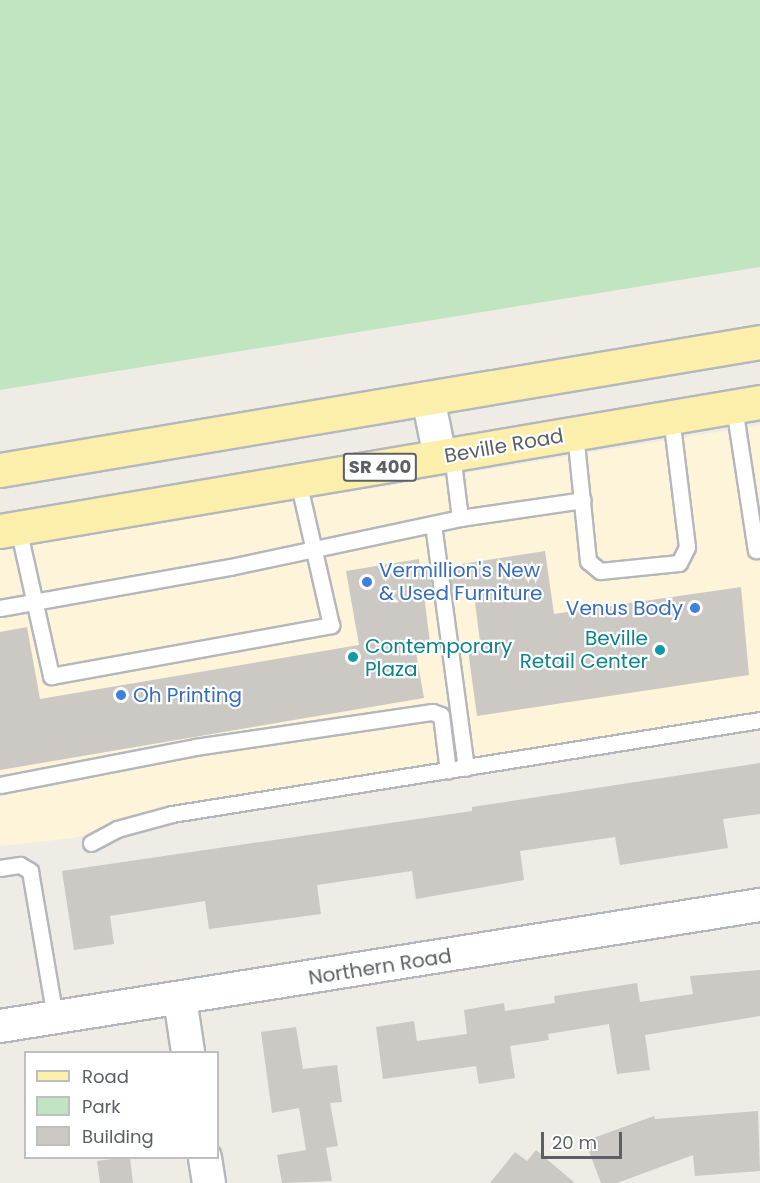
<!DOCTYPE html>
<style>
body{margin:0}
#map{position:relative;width:760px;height:1183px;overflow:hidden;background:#eeece4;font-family:Poppins,sans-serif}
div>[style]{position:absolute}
.commercial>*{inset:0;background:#fdf4da}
.green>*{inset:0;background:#c2e5c1}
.building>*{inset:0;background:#ccc8c3}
.roads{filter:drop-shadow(2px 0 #b4b7bb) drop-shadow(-2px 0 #b4b7bb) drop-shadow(0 2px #b4b7bb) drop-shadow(0 -2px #b4b7bb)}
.lane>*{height:15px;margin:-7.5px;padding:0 7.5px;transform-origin:7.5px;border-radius:7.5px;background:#fff}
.street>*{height:32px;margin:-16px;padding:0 16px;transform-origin:16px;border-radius:16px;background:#fff}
.primary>*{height:33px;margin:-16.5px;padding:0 16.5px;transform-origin:16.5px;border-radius:16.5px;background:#fceeab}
.dots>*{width:16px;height:16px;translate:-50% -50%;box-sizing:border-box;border:3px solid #fff;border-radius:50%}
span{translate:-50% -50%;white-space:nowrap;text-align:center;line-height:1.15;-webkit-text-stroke:4.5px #fff;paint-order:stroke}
.shield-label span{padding:2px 4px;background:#fff;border:2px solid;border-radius:4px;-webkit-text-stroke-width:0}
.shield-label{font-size:18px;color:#5c6064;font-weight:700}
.street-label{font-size:20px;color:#5c6064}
.shop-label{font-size:20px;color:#366cbe}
.left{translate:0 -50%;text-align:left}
.right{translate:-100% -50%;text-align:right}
.culture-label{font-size:20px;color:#0d838f}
.legend{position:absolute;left:24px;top:1051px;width:195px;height:108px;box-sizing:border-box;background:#fff;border:2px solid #bebfc1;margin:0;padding:8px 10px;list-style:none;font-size:18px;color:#5c6064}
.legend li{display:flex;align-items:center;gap:12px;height:30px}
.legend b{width:30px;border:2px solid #bebfc1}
.scale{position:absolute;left:541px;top:1132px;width:81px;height:27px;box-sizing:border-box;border:3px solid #5c6064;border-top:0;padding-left:8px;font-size:18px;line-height:21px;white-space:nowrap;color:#5c6064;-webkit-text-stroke:4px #fff;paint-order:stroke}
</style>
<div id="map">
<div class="commercial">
<div style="clip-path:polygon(760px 425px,760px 730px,73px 838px,0 846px,0 549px)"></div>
</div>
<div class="green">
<div style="clip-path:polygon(0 0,760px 0,760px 267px,0 390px)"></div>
</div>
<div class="building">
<div style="clip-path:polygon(545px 551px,554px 614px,741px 587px,749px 675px,477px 716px,467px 643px,480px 642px,473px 586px,452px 590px,448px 566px)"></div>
<div style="clip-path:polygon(419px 559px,420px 570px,429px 568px,433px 593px,424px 595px,430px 643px,415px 647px,424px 698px,0 770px,0 632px,27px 627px,40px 699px,359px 645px,346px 571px)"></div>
<div style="clip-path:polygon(760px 763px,760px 814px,723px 819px,728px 848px,620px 865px,615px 837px,520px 851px,524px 880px,416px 899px,412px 871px,317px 885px,321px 914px,209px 929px,205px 901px,110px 916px,114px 944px,74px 950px,62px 871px,472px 811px,472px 807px)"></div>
<div style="clip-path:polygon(760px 970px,760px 1016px,645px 1035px,650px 1070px,617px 1074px,609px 1024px,548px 1034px,549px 1040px,510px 1046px,515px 1078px,479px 1084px,476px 1066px,383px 1079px,376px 1027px,414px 1021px,417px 1041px,467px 1034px,464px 1010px,504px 1003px,505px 1011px,555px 1003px,554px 996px,637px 983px,640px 1002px,693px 994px,690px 976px)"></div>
<div style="clip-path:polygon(296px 1027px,303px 1069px,337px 1065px,342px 1102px,330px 1103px,338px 1146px,326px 1148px,332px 1181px,282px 1183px,277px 1155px,306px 1150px,299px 1108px,272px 1113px,261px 1032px)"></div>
<div style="clip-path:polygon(758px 1111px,760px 1171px,695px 1176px,693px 1155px,617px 1183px,601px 1183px,585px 1141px,654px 1116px,655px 1119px)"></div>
<div style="clip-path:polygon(536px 1150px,575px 1183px,490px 1183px,515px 1152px,527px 1161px)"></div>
<div style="clip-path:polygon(120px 1158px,130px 1158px,133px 1183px,100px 1183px,97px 1161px)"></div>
</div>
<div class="roads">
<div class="lane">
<div style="left:734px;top:407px;width:145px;rotate:81.3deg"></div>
<div style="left:575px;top:433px;width:129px;rotate:84.2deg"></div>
<div style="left:588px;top:561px;width:16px;rotate:40deg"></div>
<div style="left:600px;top:571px;width:79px;rotate:-5.8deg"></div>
<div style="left:679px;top:563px;width:18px;rotate:-63deg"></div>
<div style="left:687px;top:547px;width:131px;rotate:-97deg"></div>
<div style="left:452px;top:454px;width:64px;rotate:82.9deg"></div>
<div style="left:433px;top:524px;width:246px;rotate:82.3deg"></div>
<div style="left:18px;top:528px;width:152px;rotate:77.4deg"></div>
<div style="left:51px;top:676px;width:285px;rotate:-10.3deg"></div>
<div style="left:331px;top:625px;width:148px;rotate:-102.9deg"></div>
<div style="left:0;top:608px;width:234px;rotate:-10.1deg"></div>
<div style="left:230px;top:567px;width:235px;rotate:-12deg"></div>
<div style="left:460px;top:518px;width:124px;rotate:-8.3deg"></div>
<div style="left:0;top:785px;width:199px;rotate:-11deg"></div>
<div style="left:195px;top:747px;width:240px;rotate:-8.4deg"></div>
<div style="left:432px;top:712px;width:9px;rotate:18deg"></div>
<div style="left:441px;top:715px;width:56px;rotate:82.9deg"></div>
<div style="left:91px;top:843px;width:30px;rotate:-28deg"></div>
<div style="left:117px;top:829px;width:57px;rotate:-15.3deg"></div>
<div style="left:172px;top:814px;width:595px;rotate:-9.08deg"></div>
<div style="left:0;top:868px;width:20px;rotate:-9deg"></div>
<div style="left:20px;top:865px;width:12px;rotate:31deg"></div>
<div style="left:30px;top:871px;width:149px;rotate:80.3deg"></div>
</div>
<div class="street">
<div style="left:428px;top:398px;width:60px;rotate:78.5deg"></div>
<div style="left:180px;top:999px;width:54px;rotate:81.4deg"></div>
<div style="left:0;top:1026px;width:770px;rotate:-9.05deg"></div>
<div style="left:205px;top:1158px;width:25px;rotate:81deg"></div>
</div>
<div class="primary">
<div style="left:0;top:470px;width:771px;rotate:-9.56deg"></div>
<div style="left:0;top:531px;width:771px;rotate:-9.63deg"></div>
</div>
</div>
<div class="dots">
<div style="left:367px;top:582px;background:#3f7fe0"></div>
<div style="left:695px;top:608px;background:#3f7fe0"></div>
<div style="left:660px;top:650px;background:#0f9aa8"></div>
<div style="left:353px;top:657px;background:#0f9aa8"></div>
<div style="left:121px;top:695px;background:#3f7fe0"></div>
</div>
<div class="shield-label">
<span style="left:380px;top:467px">SR 400</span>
</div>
<div class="street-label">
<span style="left:504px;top:446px;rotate:-10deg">Beville Road</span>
<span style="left:380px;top:967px;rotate:-9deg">Northern Road</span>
</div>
<div class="shop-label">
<span class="left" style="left:379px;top:582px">Vermillion's New<br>&amp; Used Furniture</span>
<span class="right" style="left:683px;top:608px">Venus Body</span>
<span class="left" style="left:133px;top:695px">Oh Printing</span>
</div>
<div class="culture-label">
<span class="right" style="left:648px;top:650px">Beville<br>Retail Center</span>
<span class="left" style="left:365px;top:658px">Contemporary<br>Plaza</span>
</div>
<ul class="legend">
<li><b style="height:8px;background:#fceeab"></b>Road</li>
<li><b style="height:16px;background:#c2e5c1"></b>Park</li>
<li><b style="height:16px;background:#ccc8c3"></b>Building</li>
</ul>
<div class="scale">20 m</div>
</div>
